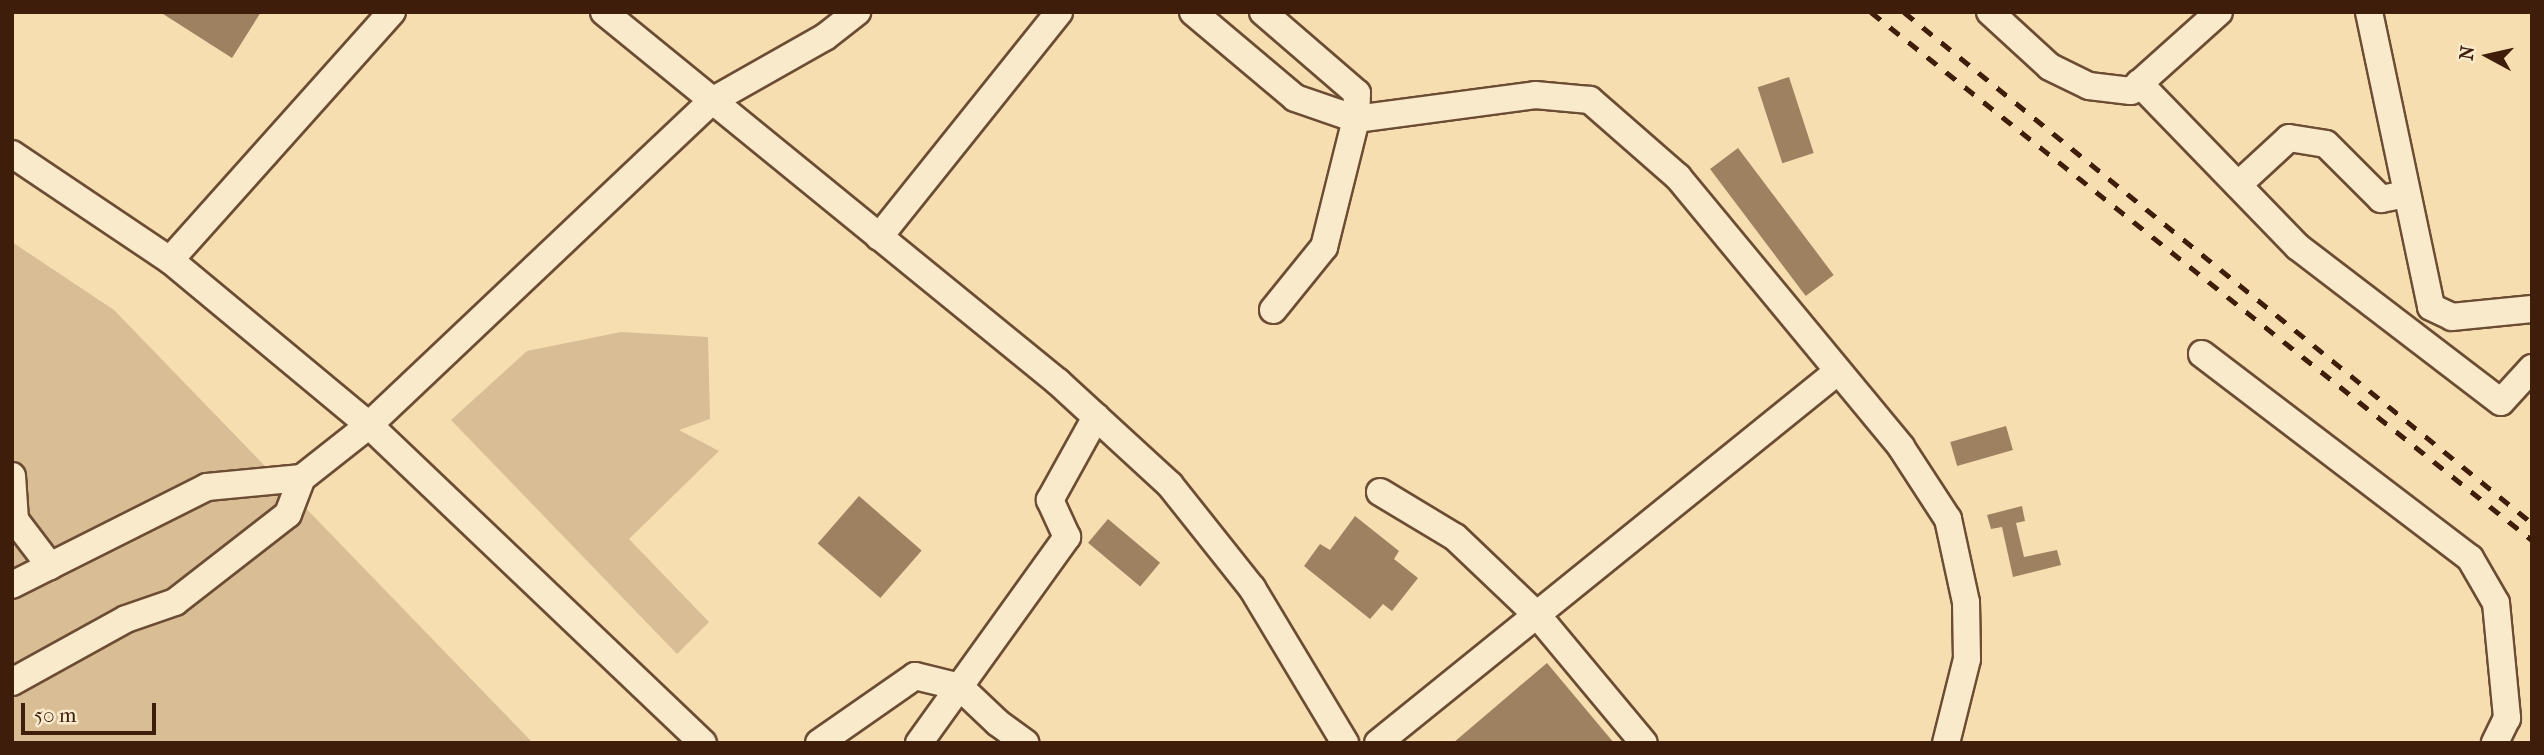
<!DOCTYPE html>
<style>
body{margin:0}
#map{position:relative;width:2544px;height:755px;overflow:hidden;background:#f7deb1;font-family:"IM FELL French Canon",serif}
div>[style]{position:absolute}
.green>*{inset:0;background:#d8bd95}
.building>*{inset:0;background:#9e8161;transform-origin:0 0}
.roads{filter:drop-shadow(2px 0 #6c4d34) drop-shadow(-2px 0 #6c4d34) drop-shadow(0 2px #6c4d34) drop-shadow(0 -2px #6c4d34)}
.minor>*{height:26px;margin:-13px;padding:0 13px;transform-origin:13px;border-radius:13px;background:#faeacc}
.rail>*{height:5px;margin-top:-2.5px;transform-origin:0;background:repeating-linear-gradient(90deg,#3e1d0b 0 12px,transparent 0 24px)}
span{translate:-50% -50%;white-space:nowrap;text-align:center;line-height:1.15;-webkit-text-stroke:7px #faeacc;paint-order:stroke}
.frame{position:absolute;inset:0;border:14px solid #3e1d0b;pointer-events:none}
.north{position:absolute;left:2453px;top:21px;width:70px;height:70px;-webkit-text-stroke:5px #faeacc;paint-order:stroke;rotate:278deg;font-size:19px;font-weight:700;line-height:28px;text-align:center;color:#3e1d0b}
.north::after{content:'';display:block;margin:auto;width:24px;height:32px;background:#3e1d0b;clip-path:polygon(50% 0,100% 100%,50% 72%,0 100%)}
.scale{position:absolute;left:21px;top:703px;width:135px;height:32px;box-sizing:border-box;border:4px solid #3e1d0b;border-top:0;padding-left:9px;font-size:21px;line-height:24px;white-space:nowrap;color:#3e1d0b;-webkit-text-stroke:5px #faeacc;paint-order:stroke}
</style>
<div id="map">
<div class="green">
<div style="clip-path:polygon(12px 242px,114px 310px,533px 743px,12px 743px)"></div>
<div style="clip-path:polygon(621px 332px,708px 337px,710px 419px,679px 430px,719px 451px,629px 539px,709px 622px,677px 654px,451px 420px,527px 351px)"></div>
</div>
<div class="building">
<div style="clip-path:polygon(160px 12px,261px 12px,232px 58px)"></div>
<div style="left:1789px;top:77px;width:80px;height:33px;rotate:72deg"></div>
<div style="left:1738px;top:148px;width:159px;height:35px;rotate:53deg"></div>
<div style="left:2006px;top:426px;width:25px;height:58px;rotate:74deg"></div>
<div style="left:859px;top:496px;width:83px;height:63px;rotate:41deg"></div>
<div style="clip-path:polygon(2022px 506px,2025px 521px,2016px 523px,2024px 557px,2057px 550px,2061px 565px,2013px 577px,2002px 527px,1991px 529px,1987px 515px)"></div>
<div style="clip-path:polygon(1355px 516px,1399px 551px,1394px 559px,1418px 578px,1392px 611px,1383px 604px,1370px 619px,1304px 566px,1320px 544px,1330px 550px)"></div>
<div style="left:1108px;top:519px;width:68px;height:31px;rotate:40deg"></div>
<div style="clip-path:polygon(1547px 663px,1614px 743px,1453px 743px)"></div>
</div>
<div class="roads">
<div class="minor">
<div style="left:604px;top:12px;width:586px;rotate:39.18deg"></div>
<div style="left:1058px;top:382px;width:152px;rotate:42.6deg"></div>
<div style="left:1170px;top:485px;width:132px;rotate:51.5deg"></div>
<div style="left:1252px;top:588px;width:181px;rotate:59deg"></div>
<div style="left:1193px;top:12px;width:133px;rotate:40.1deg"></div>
<div style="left:1295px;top:98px;width:65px;rotate:19deg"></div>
<div style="left:1356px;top:119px;width:181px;rotate:-7.6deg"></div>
<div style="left:1535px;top:95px;width:55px;rotate:5.2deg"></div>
<div style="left:1590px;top:100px;width:117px;rotate:41.2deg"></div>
<div style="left:1678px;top:177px;width:350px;rotate:50.4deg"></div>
<div style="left:1901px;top:447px;width:86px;rotate:56.9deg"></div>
<div style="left:1948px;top:519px;width:85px;rotate:77.8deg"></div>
<div style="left:1966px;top:602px;width:57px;rotate:89deg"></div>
<div style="left:1967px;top:659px;width:87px;rotate:104deg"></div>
<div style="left:1263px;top:12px;width:124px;rotate:40.8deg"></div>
<div style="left:1357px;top:93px;width:26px;rotate:92deg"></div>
<div style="left:1356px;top:119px;width:132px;rotate:104deg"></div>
<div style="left:1324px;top:247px;width:81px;rotate:129deg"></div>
<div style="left:1990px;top:12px;width:81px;rotate:42.5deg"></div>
<div style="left:2050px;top:67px;width:43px;rotate:26deg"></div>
<div style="left:2089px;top:86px;width:42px;rotate:6.8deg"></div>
<div style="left:2131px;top:91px;width:118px;rotate:-41.9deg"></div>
<div style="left:2369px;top:12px;width:301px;rotate:78.1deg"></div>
<div style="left:2431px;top:307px;width:23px;rotate:25deg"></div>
<div style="left:2452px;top:317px;width:80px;rotate:-5.7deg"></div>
<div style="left:2139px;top:83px;width:228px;rotate:45.9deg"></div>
<div style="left:2298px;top:247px;width:255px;rotate:37.4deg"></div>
<div style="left:2501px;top:402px;width:46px;rotate:-47.6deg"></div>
<div style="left:12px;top:154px;width:190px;rotate:33.9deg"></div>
<div style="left:170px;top:260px;width:259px;rotate:39.7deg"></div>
<div style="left:369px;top:425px;width:461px;rotate:43.6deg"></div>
<div style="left:2238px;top:185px;width:69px;rotate:-42.7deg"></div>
<div style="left:2289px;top:138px;width:37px;rotate:9deg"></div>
<div style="left:2326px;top:144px;width:78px;rotate:45deg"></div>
<div style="left:2381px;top:199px;width:26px;rotate:-11deg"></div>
<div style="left:879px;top:237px;width:288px;rotate:-51.3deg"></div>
<div style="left:170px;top:260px;width:333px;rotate:-48.2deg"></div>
<div style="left:2202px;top:354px;width:337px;rotate:37.3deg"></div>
<div style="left:2470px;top:558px;width:52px;rotate:60deg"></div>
<div style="left:2496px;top:603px;width:116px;rotate:84.5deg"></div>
<div style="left:2507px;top:718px;width:28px;rotate:116deg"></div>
<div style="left:12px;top:476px;width:44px;rotate:86.1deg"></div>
<div style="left:15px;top:520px;width:58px;rotate:52.7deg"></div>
<div style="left:1380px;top:492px;width:87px;rotate:31deg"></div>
<div style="left:1455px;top:537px;width:115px;rotate:43.6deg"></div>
<div style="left:1538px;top:616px;width:165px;rotate:50.2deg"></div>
<div style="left:12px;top:585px;width:218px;rotate:-26.7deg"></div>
<div style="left:207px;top:487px;width:95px;rotate:-5.4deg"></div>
<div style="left:12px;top:682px;width:130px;rotate:-28.9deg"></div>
<div style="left:126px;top:619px;width:52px;rotate:-19.1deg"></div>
<div style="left:175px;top:602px;width:143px;rotate:-37.9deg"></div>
<div style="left:288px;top:514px;width:39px;rotate:-69deg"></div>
<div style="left:302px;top:478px;width:85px;rotate:-38.3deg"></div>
<div style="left:369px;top:425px;width:470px;rotate:-43.4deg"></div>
<div style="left:710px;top:102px;width:132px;rotate:-29.5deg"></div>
<div style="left:825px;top:37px;width:41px;rotate:-38deg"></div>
<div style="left:819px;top:743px;width:117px;rotate:-34.9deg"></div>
<div style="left:915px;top:676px;width:46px;rotate:13.7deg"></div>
<div style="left:960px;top:687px;width:52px;rotate:43.5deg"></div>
<div style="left:998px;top:723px;width:34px;rotate:36deg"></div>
<div style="left:919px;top:743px;width:254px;rotate:-54.3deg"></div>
<div style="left:1067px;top:537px;width:41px;rotate:-114.7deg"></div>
<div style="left:1050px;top:500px;width:95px;rotate:-61deg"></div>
<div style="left:1378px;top:743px;width:590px;rotate:-38.95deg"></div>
</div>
</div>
<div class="rail">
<div style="left:1871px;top:12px;width:846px;rotate:38.62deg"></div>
<div style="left:1904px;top:12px;width:810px;rotate:39.14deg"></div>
</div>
<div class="frame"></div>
<div class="north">N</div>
<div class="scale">50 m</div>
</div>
